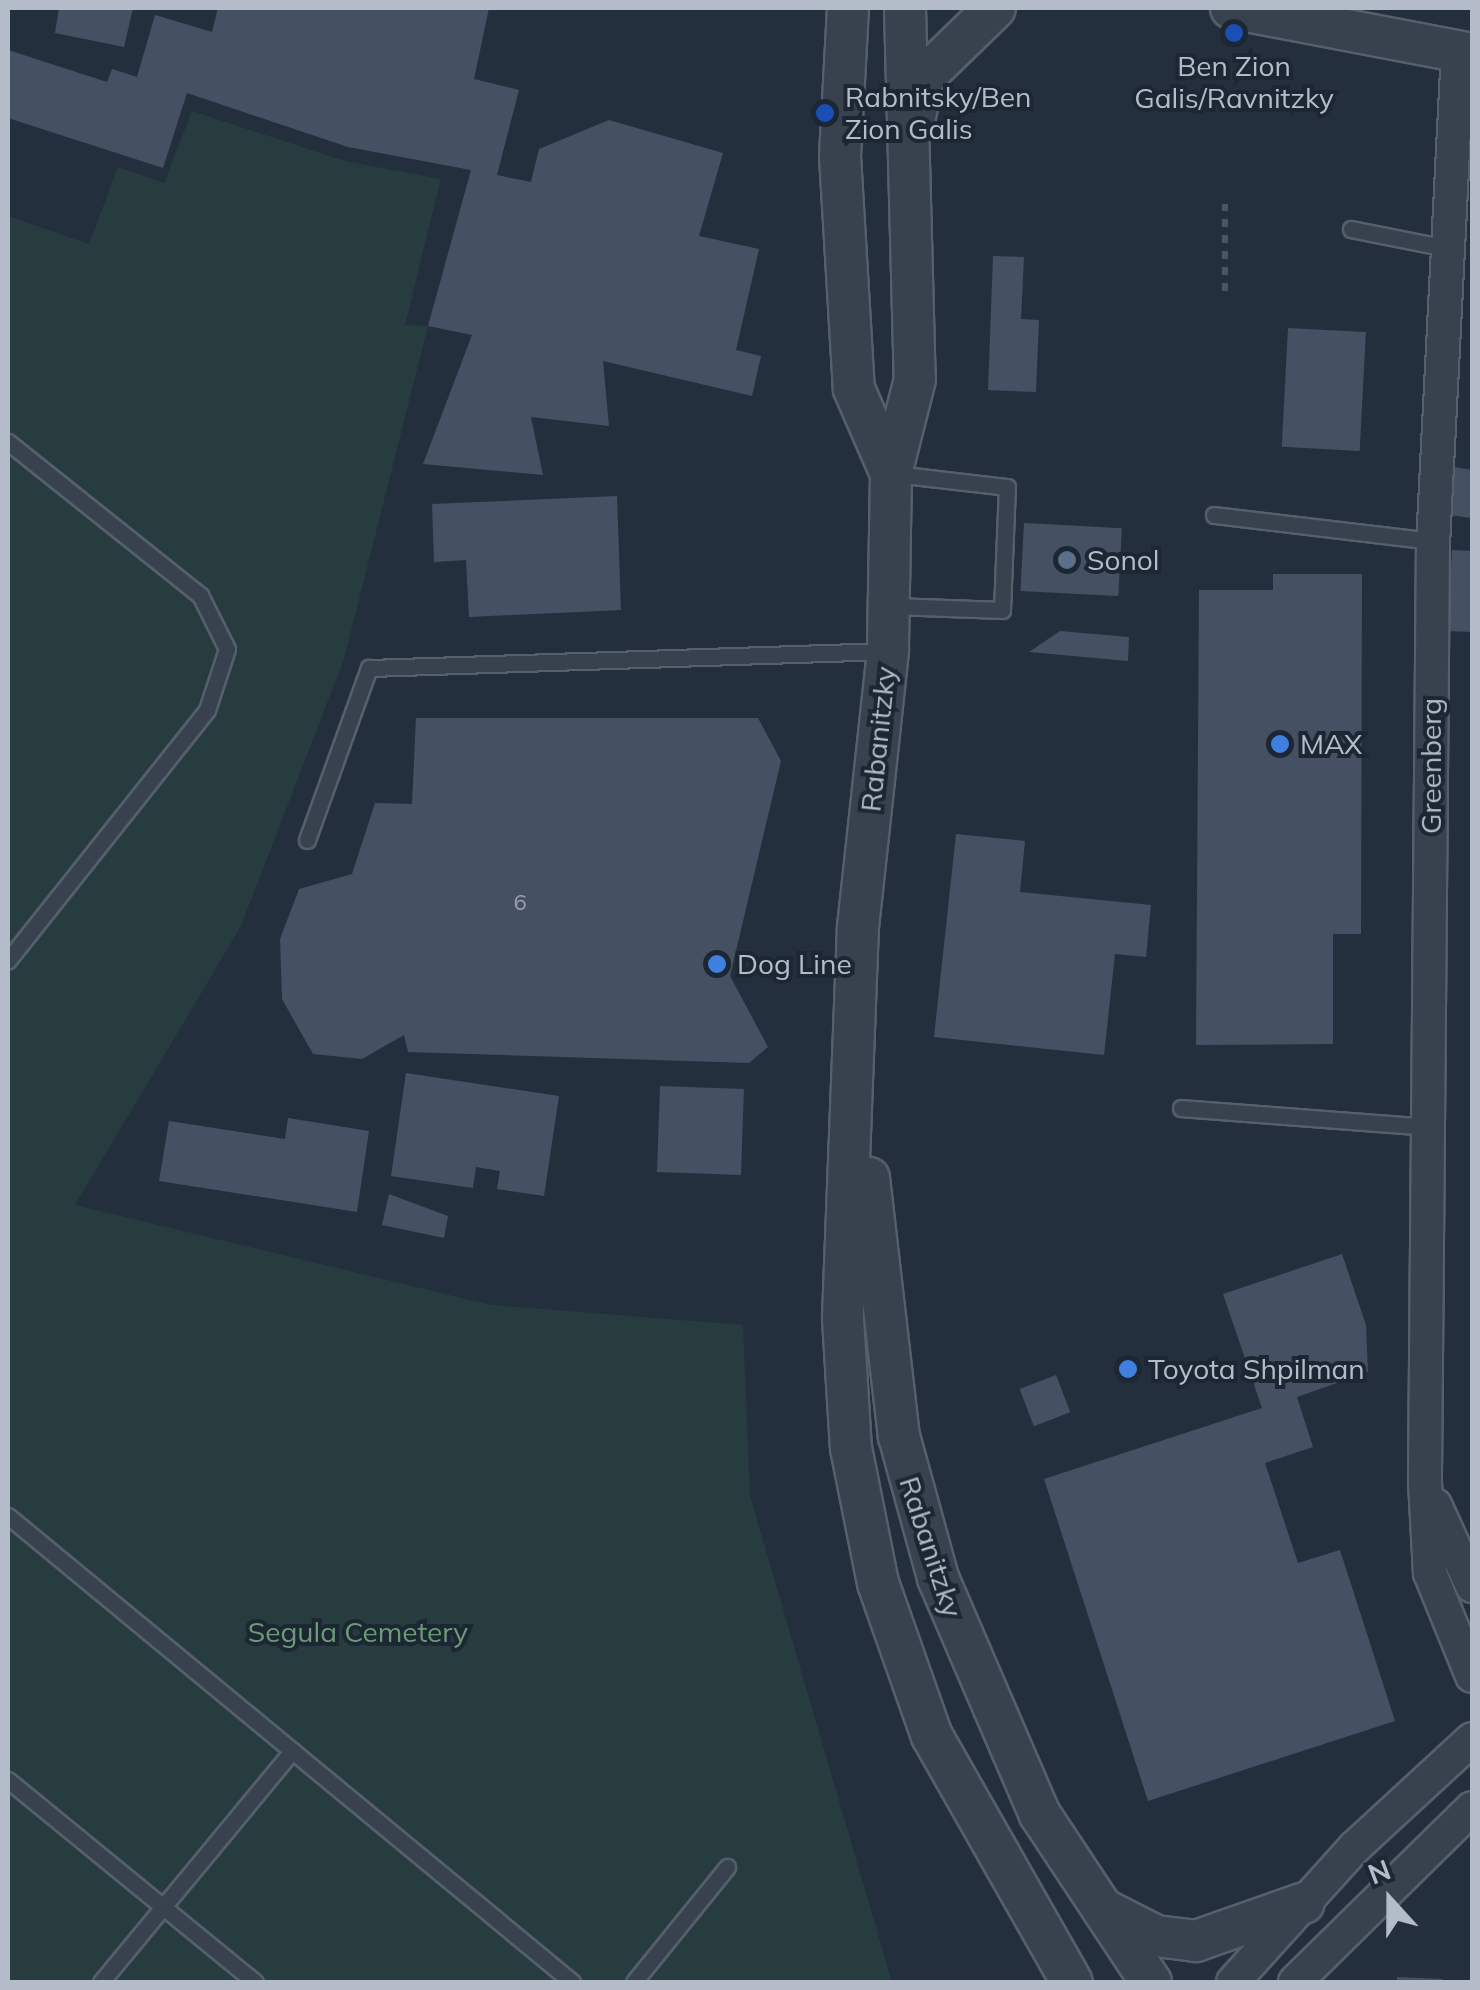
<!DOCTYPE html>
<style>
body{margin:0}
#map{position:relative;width:1480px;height:1990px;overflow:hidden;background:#242f3e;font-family:Mulish,sans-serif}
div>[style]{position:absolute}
.green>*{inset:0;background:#263c3f}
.building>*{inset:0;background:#455162;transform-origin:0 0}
.path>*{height:6px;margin-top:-3px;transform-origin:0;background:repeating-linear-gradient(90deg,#44595c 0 8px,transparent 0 16px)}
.roads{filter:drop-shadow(2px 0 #565f6c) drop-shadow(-2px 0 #565f6c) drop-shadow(0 2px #565f6c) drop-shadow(0 -2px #565f6c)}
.service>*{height:15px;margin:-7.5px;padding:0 7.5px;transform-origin:7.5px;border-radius:7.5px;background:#38414e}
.minor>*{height:32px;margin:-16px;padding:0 16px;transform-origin:16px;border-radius:16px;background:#38414e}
.tertiary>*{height:40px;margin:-20px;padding:0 20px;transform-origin:20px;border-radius:20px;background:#38414e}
.dots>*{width:28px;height:28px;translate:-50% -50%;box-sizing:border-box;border:5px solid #1d2633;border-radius:50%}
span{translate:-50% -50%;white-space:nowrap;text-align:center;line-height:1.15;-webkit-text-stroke:8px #1d2633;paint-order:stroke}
.number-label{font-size:22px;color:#98a1af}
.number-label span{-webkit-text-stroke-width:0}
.poi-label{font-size:28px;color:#b4bcc9}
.left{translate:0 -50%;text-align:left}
.street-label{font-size:28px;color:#b4bcc9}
.park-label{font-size:28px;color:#6b9a76}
.frame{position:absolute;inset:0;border:10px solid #b4bcc9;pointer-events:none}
.north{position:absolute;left:1340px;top:1850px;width:100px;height:100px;-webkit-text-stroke:8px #1d2633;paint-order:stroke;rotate:339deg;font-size:28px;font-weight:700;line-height:40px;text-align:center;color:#b4bcc9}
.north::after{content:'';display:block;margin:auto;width:35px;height:45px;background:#b4bcc9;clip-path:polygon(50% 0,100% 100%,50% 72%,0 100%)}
</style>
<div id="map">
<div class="green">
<div style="clip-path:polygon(192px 111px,345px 161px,441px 179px,405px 325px,428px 326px,344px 659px,241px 926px,75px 1205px,491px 1305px,743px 1325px,750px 1496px,892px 1982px,8px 1982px,8px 216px,89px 244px,118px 167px,164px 183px)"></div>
</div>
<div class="building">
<div style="clip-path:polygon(59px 8px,133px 8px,124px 47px,55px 33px)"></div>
<div style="clip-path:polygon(218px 8px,489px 8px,474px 79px,519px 90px,497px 175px,531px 182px,539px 149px,609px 120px,723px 153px,699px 236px,759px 249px,736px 350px,761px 356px,752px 396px,603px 361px,609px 426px,531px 417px,543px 475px,423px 464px,472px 335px,428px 326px,471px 170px,348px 147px,187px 93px,163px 168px,8px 118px,8px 50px,107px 82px,112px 69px,137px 77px,155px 15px,212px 32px)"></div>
<div style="clip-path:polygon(993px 256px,1024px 257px,1021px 319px,1039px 320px,1036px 392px,988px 390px)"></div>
<div style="left:1288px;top:328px;width:78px;height:119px;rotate:3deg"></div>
<div style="clip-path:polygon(1454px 467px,1472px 470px,1471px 518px,1449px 515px)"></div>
<div style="clip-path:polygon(617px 496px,621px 610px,469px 617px,466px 560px,434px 562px,432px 504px)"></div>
<div style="left:1024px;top:523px;width:98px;height:68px;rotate:3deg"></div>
<div style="clip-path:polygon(1452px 550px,1472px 551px,1472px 632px,1448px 631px)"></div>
<div style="clip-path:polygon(1273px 574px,1362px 574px,1361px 934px,1333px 934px,1333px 1044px,1196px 1045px,1199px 590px,1273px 590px)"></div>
<div style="clip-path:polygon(1060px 631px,1129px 637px,1128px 661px,1029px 652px)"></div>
<div style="clip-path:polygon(416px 718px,758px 718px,781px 761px,730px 976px,768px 1047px,749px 1063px,408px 1052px,404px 1035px,362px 1059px,313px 1054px,282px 999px,280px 939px,299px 889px,352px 874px,375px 803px,412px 804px)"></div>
<div style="clip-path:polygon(956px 834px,1025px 841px,1020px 892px,1151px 905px,1146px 957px,1115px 954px,1104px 1055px,934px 1037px)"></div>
<div style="clip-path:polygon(406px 1073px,559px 1096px,544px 1196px,497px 1189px,500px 1171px,476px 1167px,473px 1188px,391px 1176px)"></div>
<div style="left:660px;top:1086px;width:84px;height:86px;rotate:2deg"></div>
<div style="clip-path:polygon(288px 1118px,369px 1131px,357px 1212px,159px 1181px,169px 1121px,285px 1139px)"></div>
<div style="clip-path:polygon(389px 1194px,448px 1216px,444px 1238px,382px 1225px)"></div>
<div style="clip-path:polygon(1342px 1254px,1366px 1325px,1368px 1372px,1297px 1397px,1313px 1447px,1265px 1463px,1298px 1563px,1340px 1550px,1395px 1721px,1148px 1801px,1044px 1479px,1262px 1408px,1223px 1294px)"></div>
<div style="left:1056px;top:1375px;width:40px;height:39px;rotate:69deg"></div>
<div style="clip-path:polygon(1397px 1977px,1442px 1979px,1442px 1982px,1397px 1982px)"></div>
</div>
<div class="path">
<div style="left:1225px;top:291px;width:87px;rotate:-90deg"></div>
</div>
<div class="roads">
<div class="service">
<div style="left:1351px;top:229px;width:97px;rotate:11.3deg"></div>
<div style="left:8px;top:442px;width:246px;rotate:38.6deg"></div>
<div style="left:200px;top:595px;width:60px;rotate:63.4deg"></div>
<div style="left:227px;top:649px;width:64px;rotate:108.2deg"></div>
<div style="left:207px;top:710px;width:320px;rotate:128.5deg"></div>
<div style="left:1214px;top:515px;width:221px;rotate:6.8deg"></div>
<div style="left:893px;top:606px;width:109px;rotate:2.1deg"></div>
<div style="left:1002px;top:610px;width:123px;rotate:-87.7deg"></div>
<div style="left:1007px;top:487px;width:114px;rotate:-173.4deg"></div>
<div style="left:307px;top:840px;width:183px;rotate:-70.2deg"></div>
<div style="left:369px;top:668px;width:518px;rotate:-1.88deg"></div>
<div style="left:1181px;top:1108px;width:248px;rotate:4.4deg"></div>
<div style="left:8px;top:1516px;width:732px;rotate:39.56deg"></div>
<div style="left:8px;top:1780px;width:319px;rotate:39.3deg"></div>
<div style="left:101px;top:1982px;width:300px;rotate:-50.4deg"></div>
<div style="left:634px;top:1982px;width:148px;rotate:-51deg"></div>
</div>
<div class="minor">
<div style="left:1458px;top:51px;width:491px;rotate:92.9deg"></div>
<div style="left:1433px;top:541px;width:941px;rotate:90.49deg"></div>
<div style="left:1425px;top:1482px;width:91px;rotate:86.9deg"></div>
<div style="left:1430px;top:1573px;width:111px;rotate:67.8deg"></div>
<div style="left:1435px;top:1505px;width:89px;rotate:65.4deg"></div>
<div style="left:1233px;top:1982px;width:182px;rotate:-47.9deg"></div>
<div style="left:1355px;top:1847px;width:159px;rotate:-42.7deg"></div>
<div style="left:1295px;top:1982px;width:248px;rotate:-44.5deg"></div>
</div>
<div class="tertiary">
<div style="left:848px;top:8px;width:148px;rotate:93.1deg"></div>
<div style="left:840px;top:156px;width:233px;rotate:86.6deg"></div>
<div style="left:854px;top:389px;width:93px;rotate:66.5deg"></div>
<div style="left:905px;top:8px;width:371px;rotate:88.5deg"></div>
<div style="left:915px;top:379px;width:98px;rotate:104.2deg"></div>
<div style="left:891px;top:474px;width:177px;rotate:91deg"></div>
<div style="left:888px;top:651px;width:277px;rotate:96.2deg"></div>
<div style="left:858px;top:926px;width:393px;rotate:92.2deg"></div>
<div style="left:843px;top:1319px;width:129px;rotate:86.5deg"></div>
<div style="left:851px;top:1448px;width:138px;rotate:78.7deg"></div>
<div style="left:878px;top:1583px;width:162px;rotate:70.6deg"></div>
<div style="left:932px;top:1736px;width:283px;rotate:60.4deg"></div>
<div style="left:1231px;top:8px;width:245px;rotate:10.8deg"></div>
<div style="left:914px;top:121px;width:44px;rotate:-78.2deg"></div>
<div style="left:923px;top:78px;width:100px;rotate:-44.2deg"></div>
<div style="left:869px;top:1178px;width:260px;rotate:83.4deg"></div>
<div style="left:899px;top:1436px;width:147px;rotate:74.6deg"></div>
<div style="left:938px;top:1578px;width:256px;rotate:66.7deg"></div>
<div style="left:1039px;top:1813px;width:203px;rotate:56.5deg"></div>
<div style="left:1103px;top:1909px;width:59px;rotate:27deg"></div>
<div style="left:1156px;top:1936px;width:40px;rotate:7.1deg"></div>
<div style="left:1196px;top:1941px;width:114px;rotate:-19.4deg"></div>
</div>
</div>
<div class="dots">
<div style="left:1234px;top:33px;background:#1a4fb4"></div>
<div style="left:825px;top:113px;background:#1a4fb4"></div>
<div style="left:1067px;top:560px;background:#5c6f8a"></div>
<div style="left:1280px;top:744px;background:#3f7fe0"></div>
<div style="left:717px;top:964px;background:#3f7fe0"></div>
<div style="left:1128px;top:1369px;background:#3f7fe0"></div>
</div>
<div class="number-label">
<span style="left:520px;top:903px">6</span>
</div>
<div class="poi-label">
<span style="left:1234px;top:82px">Ben Zion<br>Galis/Ravnitzky</span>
<span class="left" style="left:845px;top:113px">Rabnitsky/Ben<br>Zion Galis</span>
<span class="left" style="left:1087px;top:560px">Sonol</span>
<span class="left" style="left:1300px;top:744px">MAX</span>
<span class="left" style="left:737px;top:964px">Dog Line</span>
<span class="left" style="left:1148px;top:1369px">Toyota Shpilman</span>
</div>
<div class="street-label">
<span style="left:878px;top:739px;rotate:-84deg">Rabanitzky</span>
<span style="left:1431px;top:766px;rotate:-90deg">Greenberg</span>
<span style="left:931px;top:1547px;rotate:72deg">Rabanitzky</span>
</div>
<div class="park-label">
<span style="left:358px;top:1632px">Segula Cemetery</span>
</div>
<div class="frame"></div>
<div class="north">N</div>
</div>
